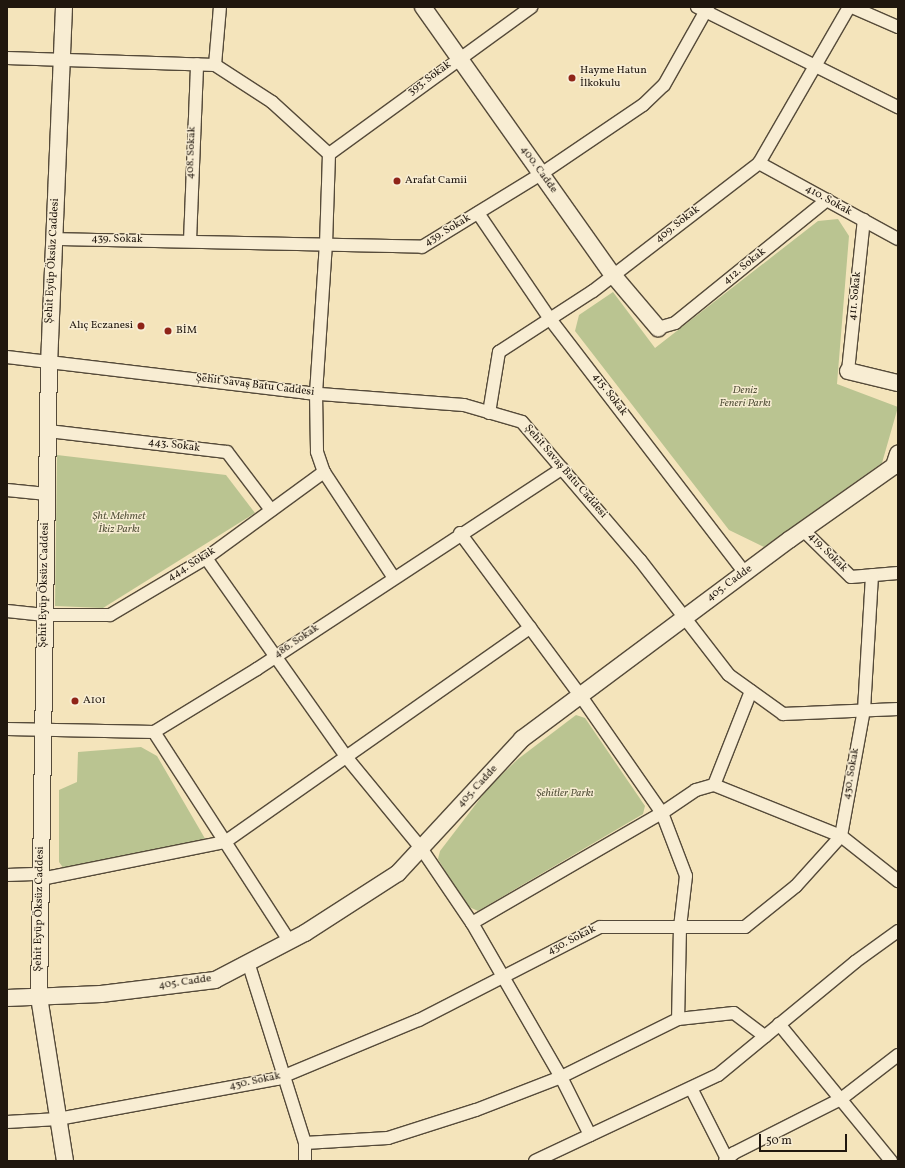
<!DOCTYPE html>
<meta charset="utf-8">
<style>
body{margin:0}
#map{position:relative;width:905px;height:1168px;overflow:hidden;background:#f4e4bb;font-family:Vollkorn,serif}
div>[style]{position:absolute}
.green>*{inset:0;background:#bac491}
.roads{filter:drop-shadow(1px 0 #554a39) drop-shadow(-1px 0 #554a39) drop-shadow(0 1px #554a39) drop-shadow(0 -1px #554a39)}
.minor>*{height:12px;margin:-6px;padding:0 6px;transform-origin:6px;border-radius:6px;background:#f8edd3}
.tertiary>*{height:16px;margin:-8px;padding:0 8px;transform-origin:8px;border-radius:8px;background:#f8edd3}
.dots>*{width:11px;height:11px;translate:-50% -50%;box-sizing:border-box;border:2px solid #f8edd3;border-radius:50%}
span{translate:-50% -50%;white-space:nowrap;text-align:center;line-height:1.15;-webkit-text-stroke:3px #f8edd3;paint-order:stroke}
.poi-label{font-size:11px;color:#20170e}
.left{translate:0 -50%;text-align:left}
.right{translate:-100% -50%;text-align:right}
.street-label{font-size:11px;color:#20170e}
.park-label{font-size:11px;color:#56543c;font-style:italic}
.frame{position:absolute;inset:0;border:8px solid #20170e;pointer-events:none}
.scale{position:absolute;left:759px;top:1134px;width:88px;height:18px;box-sizing:border-box;border:2px solid #20170e;border-top:0;padding-left:5px;font-size:12px;line-height:14px;white-space:nowrap;color:#20170e;-webkit-text-stroke:3px #f8edd3;paint-order:stroke}
</style>
<div id="map">
<div class="green">
<div style="clip-path:polygon(838px 219px,849px 236px,837px 384px,898px 407px,882px 463px,764px 547px,729px 530px,575px 331px,579px 315px,613px 292px,655px 348px,818px 221px)"></div>
<div style="clip-path:polygon(57px 455px,226px 475px,255px 513px,103px 608px,55px 606px)"></div>
<div style="clip-path:polygon(576px 715px,585px 718px,645px 806px,643px 814px,478px 911px,465px 905px,438px 859px,440px 851px,489px 787px,518px 759px)"></div>
<div style="clip-path:polygon(141px 747px,157px 756px,207px 842px,64px 869px,59px 862px,59px 790px,77px 782px,78px 752px)"></div>
</div>
<div class="roads">
<div class="minor">
<div style="left:697px;top:7px;width:225px;rotate:26.5deg"></div>
<div style="left:852px;top:7px;width:50px;rotate:23.5deg"></div>
<div style="left:7px;top:58px;width:208px;rotate:1.9deg"></div>
<div style="left:215px;top:65px;width:68px;rotate:33deg"></div>
<div style="left:272px;top:102px;width:77px;rotate:42.4deg"></div>
<div style="left:329px;top:154px;width:89px;rotate:91.9deg"></div>
<div style="left:326px;top:243px;width:150px;rotate:93.8deg"></div>
<div style="left:316px;top:393px;width:59px;rotate:89deg"></div>
<div style="left:317px;top:452px;width:21px;rotate:71deg"></div>
<div style="left:324px;top:472px;width:127px;rotate:56.6deg"></div>
<div style="left:215px;top:65px;width:58px;rotate:-85.1deg"></div>
<div style="left:329px;top:154px;width:250px;rotate:-36deg"></div>
<div style="left:759px;top:163px;width:158px;rotate:28.7deg"></div>
<div style="left:478px;top:213px;width:128px;rotate:55.8deg"></div>
<div style="left:550px;top:319px;width:320px;rotate:52.5deg"></div>
<div style="left:54px;top:239px;width:368px;rotate:1.2deg"></div>
<div style="left:422px;top:247px;width:140px;rotate:-31.5deg"></div>
<div style="left:541px;top:174px;width:123px;rotate:-34.1deg"></div>
<div style="left:643px;top:105px;width:29px;rotate:-44deg"></div>
<div style="left:664px;top:85px;width:90px;rotate:-60.6deg"></div>
<div style="left:190px;top:241px;width:177px;rotate:-87.7deg"></div>
<div style="left:658px;top:328px;width:18px;rotate:-16deg"></div>
<div style="left:675px;top:323px;width:196px;rotate:-39deg"></div>
<div style="left:7px;top:357px;width:302px;rotate:6.8deg"></div>
<div style="left:307px;top:393px;width:157px;rotate:4.4deg"></div>
<div style="left:464px;top:405px;width:60px;rotate:16.3deg"></div>
<div style="left:522px;top:422px;width:182px;rotate:49.5deg"></div>
<div style="left:640px;top:560px;width:145px;rotate:52.3deg"></div>
<div style="left:729px;top:675px;width:67px;rotate:35.8deg"></div>
<div style="left:783px;top:714px;width:115px;rotate:-2.5deg"></div>
<div style="left:848px;top:371px;width:152px;rotate:-84deg"></div>
<div style="left:489px;top:413px;width:62px;rotate:-80.7deg"></div>
<div style="left:499px;top:352px;width:112px;rotate:-33deg"></div>
<div style="left:593px;top:291px;width:210px;rotate:-37.6deg"></div>
<div style="left:759px;top:163px;width:180px;rotate:-60deg"></div>
<div style="left:48px;top:431px;width:180px;rotate:6.7deg"></div>
<div style="left:227px;top:452px;width:73px;rotate:52.8deg"></div>
<div style="left:7px;top:490px;width:40px;rotate:5.7deg"></div>
<div style="left:803px;top:530px;width:67px;rotate:44.4deg"></div>
<div style="left:851px;top:577px;width:47px;rotate:-4.9deg"></div>
<div style="left:460px;top:533px;width:202px;rotate:53.5deg"></div>
<div style="left:580px;top:695px;width:144px;rotate:55.2deg"></div>
<div style="left:662px;top:813px;width:67px;rotate:69.1deg"></div>
<div style="left:686px;top:876px;width:51px;rotate:96.7deg"></div>
<div style="left:680px;top:927px;width:92px;rotate:91.2deg"></div>
<div style="left:206px;top:558px;width:245px;rotate:54.8deg"></div>
<div style="left:347px;top:758px;width:117px;rotate:50.6deg"></div>
<div style="left:421px;top:848px;width:91px;rotate:55.8deg"></div>
<div style="left:472px;top:923px;width:178px;rotate:60deg"></div>
<div style="left:561px;top:1077px;width:65px;rotate:63.4deg"></div>
<div style="left:7px;top:611px;width:38px;rotate:6deg"></div>
<div style="left:45px;top:615px;width:65px"></div>
<div style="left:110px;top:615px;width:112px;rotate:-30.7deg"></div>
<div style="left:206px;top:558px;width:146px;rotate:-36.1deg"></div>
<div style="left:7px;top:729px;width:147px;rotate:1.2deg"></div>
<div style="left:154px;top:732px;width:121px;rotate:-31.5deg"></div>
<div style="left:257px;top:669px;width:365px;rotate:-33.3deg"></div>
<div style="left:154px;top:732px;width:249px;rotate:57.1deg"></div>
<div style="left:714px;top:785px;width:101px;rotate:-68.5deg"></div>
<div style="left:7px;top:875px;width:34px;rotate:-2deg"></div>
<div style="left:41px;top:879px;width:188px;rotate:-11.4deg"></div>
<div style="left:225px;top:842px;width:373px;rotate:-35.1deg"></div>
<div style="left:472px;top:923px;width:220px;rotate:-30.1deg"></div>
<div style="left:662px;top:813px;width:41px;rotate:-34.1deg"></div>
<div style="left:696px;top:790px;width:19px;rotate:-16deg"></div>
<div style="left:714px;top:785px;width:137px;rotate:21.9deg"></div>
<div style="left:841px;top:836px;width:73px;rotate:38.3deg"></div>
<div style="left:248px;top:962px;width:190px;rotate:72.5deg"></div>
<div style="left:305px;top:1143px;width:18px;rotate:90deg"></div>
<div style="left:779px;top:1024px;width:177px;rotate:50.7deg"></div>
<div style="left:691px;top:1088px;width:80px;rotate:63.1deg"></div>
<div style="left:7px;top:1122px;width:51px;rotate:-3.4deg"></div>
<div style="left:58px;top:1119px;width:223px;rotate:-10.4deg"></div>
<div style="left:277px;top:1079px;width:154px;rotate:-22.6deg"></div>
<div style="left:419px;top:1020px;width:203px;rotate:-27.2deg"></div>
<div style="left:600px;top:927px;width:145px"></div>
<div style="left:745px;top:927px;width:65px;rotate:-38.8deg"></div>
<div style="left:796px;top:886px;width:67px;rotate:-48deg"></div>
<div style="left:841px;top:836px;width:128px;rotate:-79.7deg"></div>
<div style="left:864px;top:710px;width:135px;rotate:-86.6deg"></div>
<div style="left:305px;top:1143px;width:83px;rotate:-3.4deg"></div>
<div style="left:388px;top:1138px;width:92px;rotate:-17.7deg"></div>
<div style="left:476px;top:1110px;width:91px;rotate:-21.2deg"></div>
<div style="left:561px;top:1077px;width:131px;rotate:-26.4deg"></div>
<div style="left:678px;top:1019px;width:56px;rotate:-6.1deg"></div>
<div style="left:734px;top:1013px;width:39px;rotate:37deg"></div>
<div style="left:535px;top:1161px;width:202px;rotate:-25.2deg"></div>
<div style="left:718px;top:1075px;width:178px;rotate:-39.5deg"></div>
<div style="left:855px;top:962px;width:53px;rotate:-35.8deg"></div>
<div style="left:725px;top:1161px;width:12px;rotate:-42deg"></div>
<div style="left:734px;top:1153px;width:120px;rotate:-26.8deg"></div>
<div style="left:841px;top:1099px;width:72px;rotate:-37.7deg"></div>
</div>
<div class="tertiary">
<div style="left:64px;top:7px;width:355px;rotate:92.4deg"></div>
<div style="left:49px;top:362px;width:635px;rotate:90.9deg"></div>
<div style="left:39px;top:997px;width:166px;rotate:81deg"></div>
<div style="left:423px;top:7px;width:329px;rotate:54.7deg"></div>
<div style="left:613px;top:275px;width:70px;rotate:49.7deg"></div>
<div style="left:848px;top:371px;width:51px;rotate:13.5deg"></div>
<div style="left:7px;top:998px;width:94px;rotate:-2.4deg"></div>
<div style="left:101px;top:994px;width:115px;rotate:-7deg"></div>
<div style="left:215px;top:980px;width:102px;rotate:-27.6deg"></div>
<div style="left:305px;top:933px;width:111px;rotate:-32.8deg"></div>
<div style="left:398px;top:873px;width:183px;rotate:-47.2deg"></div>
<div style="left:522px;top:739px;width:333px;rotate:-36.7deg"></div>
<div style="left:789px;top:540px;width:128px;rotate:-35.2deg"></div>
<div style="left:894px;top:466px;width:13px;rotate:-72deg"></div>
</div>
</div>
<div class="dots">
<div style="left:572px;top:78px;background:#8f2418"></div>
<div style="left:397px;top:181px;background:#8f2418"></div>
<div style="left:141px;top:326px;background:#8f2418"></div>
<div style="left:168px;top:331px;background:#8f2418"></div>
<div style="left:75px;top:701px;background:#8f2418"></div>
</div>
<div class="poi-label">
<span class="left" style="left:580px;top:78px">Hayme Hatun<br>İlkokulu</span>
<span class="left" style="left:405px;top:181px">Arafat Camii</span>
<span class="right" style="left:133px;top:326px">Alıç Eczanesi</span>
<span class="left" style="left:176px;top:331px">BİM</span>
<span class="left" style="left:83px;top:701px">A101</span>
</div>
<div class="street-label">
<span style="left:430px;top:79px;rotate:-36deg">393. Sokak</span>
<span style="left:192px;top:153px;rotate:-88deg">408. Sokak</span>
<span style="left:538px;top:170px;rotate:54deg">400. Cadde</span>
<span style="left:828px;top:201px;rotate:29deg">410. Sokak</span>
<span style="left:678px;top:225px;rotate:-38deg">409. Sokak</span>
<span style="left:448px;top:231px;rotate:-31deg">439. Sokak</span>
<span style="left:117px;top:240px;rotate:1deg">439. Sokak</span>
<span style="left:53px;top:261px;rotate:-87deg">Şehit Eyüp Öksüz Caddesi</span>
<span style="left:745px;top:267px;rotate:-39deg">412. Sokak</span>
<span style="left:856px;top:296px;rotate:-84deg">411. Sokak</span>
<span style="left:255px;top:386px;rotate:7deg">Şehit Savaş Batu Caddesi</span>
<span style="left:609px;top:395px;rotate:53deg">415. Sokak</span>
<span style="left:174px;top:446px;rotate:7deg">443. Sokak</span>
<span style="left:565px;top:472px;rotate:49deg">Şehit Savaş Batu Caddesi</span>
<span style="left:827px;top:553px;rotate:45deg">419. Sokak</span>
<span style="left:192px;top:565px;rotate:-32deg">444. Sokak</span>
<span style="left:730px;top:584px;rotate:-36deg">405. Cadde</span>
<span style="left:45px;top:585px;rotate:-89deg">Şehit Eyüp Öksüz Caddesi</span>
<span style="left:297px;top:642px;rotate:-34deg">486. Sokak</span>
<span style="left:852px;top:774px;rotate:-80deg">430. Sokak</span>
<span style="left:478px;top:787px;rotate:-47deg">405. Cadde</span>
<span style="left:40px;top:909px;rotate:-89deg">Şehit Eyüp Öksüz Caddesi</span>
<span style="left:572px;top:941px;rotate:-27deg">430. Sokak</span>
<span style="left:185px;top:983px;rotate:-8deg">405. Cadde</span>
<span style="left:255px;top:1082px;rotate:-12deg">430. Sokak</span>
</div>
<div class="park-label">
<span style="left:745px;top:398px">Deniz<br>Feneri Parkı</span>
<span style="left:119px;top:524px">Şht. Mehmet<br>İkiz Parkı</span>
<span style="left:565px;top:794px">Şehitler Parkı</span>
</div>
<div class="frame"></div>
<div class="scale">50 m</div>
</div>
